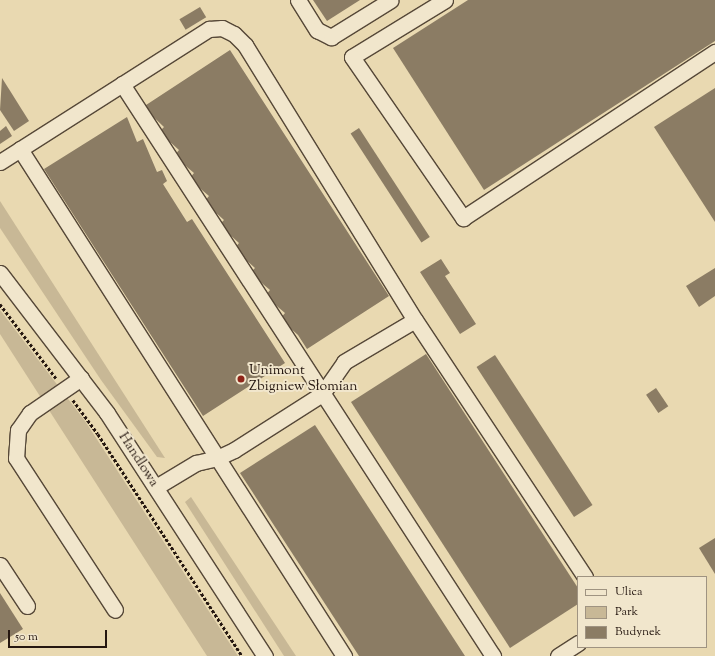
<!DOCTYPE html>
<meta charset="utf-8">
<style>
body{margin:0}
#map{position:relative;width:715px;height:656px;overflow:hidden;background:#e9d9b1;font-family:"Sorts Mill Goudy",serif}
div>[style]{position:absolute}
.green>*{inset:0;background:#c8b896}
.building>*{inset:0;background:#8b7c64;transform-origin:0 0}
.path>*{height:2.5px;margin-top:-1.25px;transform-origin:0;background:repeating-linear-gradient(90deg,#251710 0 3px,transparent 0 5px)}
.roads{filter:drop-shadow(1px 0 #564838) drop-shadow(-1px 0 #564838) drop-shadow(0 1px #564838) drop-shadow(0 -1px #564838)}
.minor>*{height:15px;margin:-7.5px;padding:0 7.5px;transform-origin:7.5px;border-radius:7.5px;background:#f1e6cc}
.dots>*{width:11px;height:11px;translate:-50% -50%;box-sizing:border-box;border:2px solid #f1e6cc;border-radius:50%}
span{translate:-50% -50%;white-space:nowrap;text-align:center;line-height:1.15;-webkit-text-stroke:4px #f1e6cc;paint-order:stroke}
.poi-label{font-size:14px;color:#251710}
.left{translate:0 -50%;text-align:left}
.street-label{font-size:14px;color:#251710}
.legend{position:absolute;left:577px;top:576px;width:130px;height:72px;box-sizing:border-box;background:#f1e6cc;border:1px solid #9f9381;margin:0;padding:5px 7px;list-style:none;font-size:12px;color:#251710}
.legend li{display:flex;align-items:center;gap:8px;height:20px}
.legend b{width:20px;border:1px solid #9f9381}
.scale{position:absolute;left:8px;top:630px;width:99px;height:18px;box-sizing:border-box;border:2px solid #251710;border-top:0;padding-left:5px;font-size:12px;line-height:14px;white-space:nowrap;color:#251710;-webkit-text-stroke:3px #f1e6cc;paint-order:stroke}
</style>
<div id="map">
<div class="green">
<div style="clip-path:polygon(0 201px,165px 458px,157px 457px,101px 380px,0 228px)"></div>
<div style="clip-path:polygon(0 310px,85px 421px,238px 656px,207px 656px,0 334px)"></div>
<div style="clip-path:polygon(191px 497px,296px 656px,284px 656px,185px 502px)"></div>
</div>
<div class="building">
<div style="clip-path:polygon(313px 0,360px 0,327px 21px)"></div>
<div style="clip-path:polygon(468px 0,715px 0,715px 41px,484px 190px,393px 48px)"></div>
<div style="left:200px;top:7px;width:12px;height:24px;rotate:59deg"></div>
<div style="clip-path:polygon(230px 50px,389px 296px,307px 349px,298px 335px,280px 319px,285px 313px,265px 296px,270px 290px,250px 273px,255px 268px,234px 249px,239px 243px,219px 225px,224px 220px,204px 202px,209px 196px,189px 179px,194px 173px,174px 156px,179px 150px,159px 132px,164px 127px,143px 107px)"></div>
<div style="clip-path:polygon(2px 78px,29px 121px,14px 131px,0 110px)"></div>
<div style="clip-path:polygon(715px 88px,715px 222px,654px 127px)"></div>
<div style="clip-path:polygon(127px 117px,137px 142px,143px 139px,157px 172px,162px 170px,167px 181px,163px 184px,187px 222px,192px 219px,285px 363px,203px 416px,44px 169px)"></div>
<div style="clip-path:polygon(6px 126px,12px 136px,0 144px,0 131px)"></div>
<div style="left:359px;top:128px;width:130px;height:10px;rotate:57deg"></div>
<div style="clip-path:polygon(441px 259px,450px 273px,445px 276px,476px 324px,460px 334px,420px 272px)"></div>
<div style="clip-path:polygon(715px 268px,715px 296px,699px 307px,686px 286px)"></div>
<div style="clip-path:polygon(426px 354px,578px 588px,578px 604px,510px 648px,351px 402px)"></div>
<div style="left:495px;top:355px;width:179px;height:22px;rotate:57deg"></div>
<div style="left:656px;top:388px;width:22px;height:12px;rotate:56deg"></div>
<div style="clip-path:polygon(315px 425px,465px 656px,359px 656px,240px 473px)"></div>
<div style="clip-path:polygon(715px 538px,715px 574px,699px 548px)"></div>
<div style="clip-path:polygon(0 593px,23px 629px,0 643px)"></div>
</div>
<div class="path">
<div style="left:0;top:304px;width:93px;rotate:52.9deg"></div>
<div style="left:73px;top:400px;width:42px;rotate:53.7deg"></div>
<div style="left:98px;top:434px;width:265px;rotate:57deg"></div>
</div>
<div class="roads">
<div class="minor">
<div style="left:298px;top:0;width:36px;rotate:58deg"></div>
<div style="left:317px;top:30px;width:16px;rotate:27deg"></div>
<div style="left:331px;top:37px;width:70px;rotate:-31.7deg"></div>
<div style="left:445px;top:0;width:109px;rotate:148.5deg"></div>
<div style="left:352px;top:57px;width:196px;rotate:55.4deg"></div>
<div style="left:463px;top:218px;width:302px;rotate:-33.4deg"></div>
<div style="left:122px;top:84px;width:682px;rotate:57.03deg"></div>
<div style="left:20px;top:149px;width:602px;rotate:57.42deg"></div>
<div style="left:0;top:162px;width:248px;rotate:-32.5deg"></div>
<div style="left:209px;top:29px;width:13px;rotate:-4deg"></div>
<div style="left:222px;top:28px;width:13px;rotate:27deg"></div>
<div style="left:234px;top:34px;width:16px;rotate:45deg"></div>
<div style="left:245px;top:45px;width:323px;rotate:58.3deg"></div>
<div style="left:415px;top:320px;width:308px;rotate:56.5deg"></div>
<div style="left:0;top:273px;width:176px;rotate:52.6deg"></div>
<div style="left:107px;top:413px;width:290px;rotate:57deg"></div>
<div style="left:81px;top:378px;width:62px;rotate:145.5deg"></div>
<div style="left:30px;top:413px;width:21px;rotate:125deg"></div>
<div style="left:18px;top:430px;width:28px;rotate:94deg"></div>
<div style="left:16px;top:458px;width:181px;rotate:56.9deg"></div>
<div style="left:156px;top:487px;width:47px;rotate:-31deg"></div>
<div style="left:196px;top:463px;width:22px;rotate:-13deg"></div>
<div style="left:217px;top:458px;width:19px;rotate:-25deg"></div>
<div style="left:234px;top:450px;width:104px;rotate:-32.5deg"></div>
<div style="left:322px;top:394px;width:39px;rotate:-55deg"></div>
<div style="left:344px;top:362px;width:82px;rotate:-30.6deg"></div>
<div style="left:0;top:565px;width:49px;rotate:56.6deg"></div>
<div style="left:558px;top:656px;width:24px;rotate:-33deg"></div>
</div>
</div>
<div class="dots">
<div style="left:241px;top:379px;background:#8f2418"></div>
</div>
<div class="poi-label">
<span class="left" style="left:249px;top:379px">Unimont<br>Zbigniew Słomian</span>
</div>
<div class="street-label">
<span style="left:138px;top:460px;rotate:57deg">Handlowa</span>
</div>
<ul class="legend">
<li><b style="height:5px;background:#f1e6cc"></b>Ulica</li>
<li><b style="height:11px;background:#c8b896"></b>Park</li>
<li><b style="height:11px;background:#8b7c64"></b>Budynek</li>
</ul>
<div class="scale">50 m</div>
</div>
